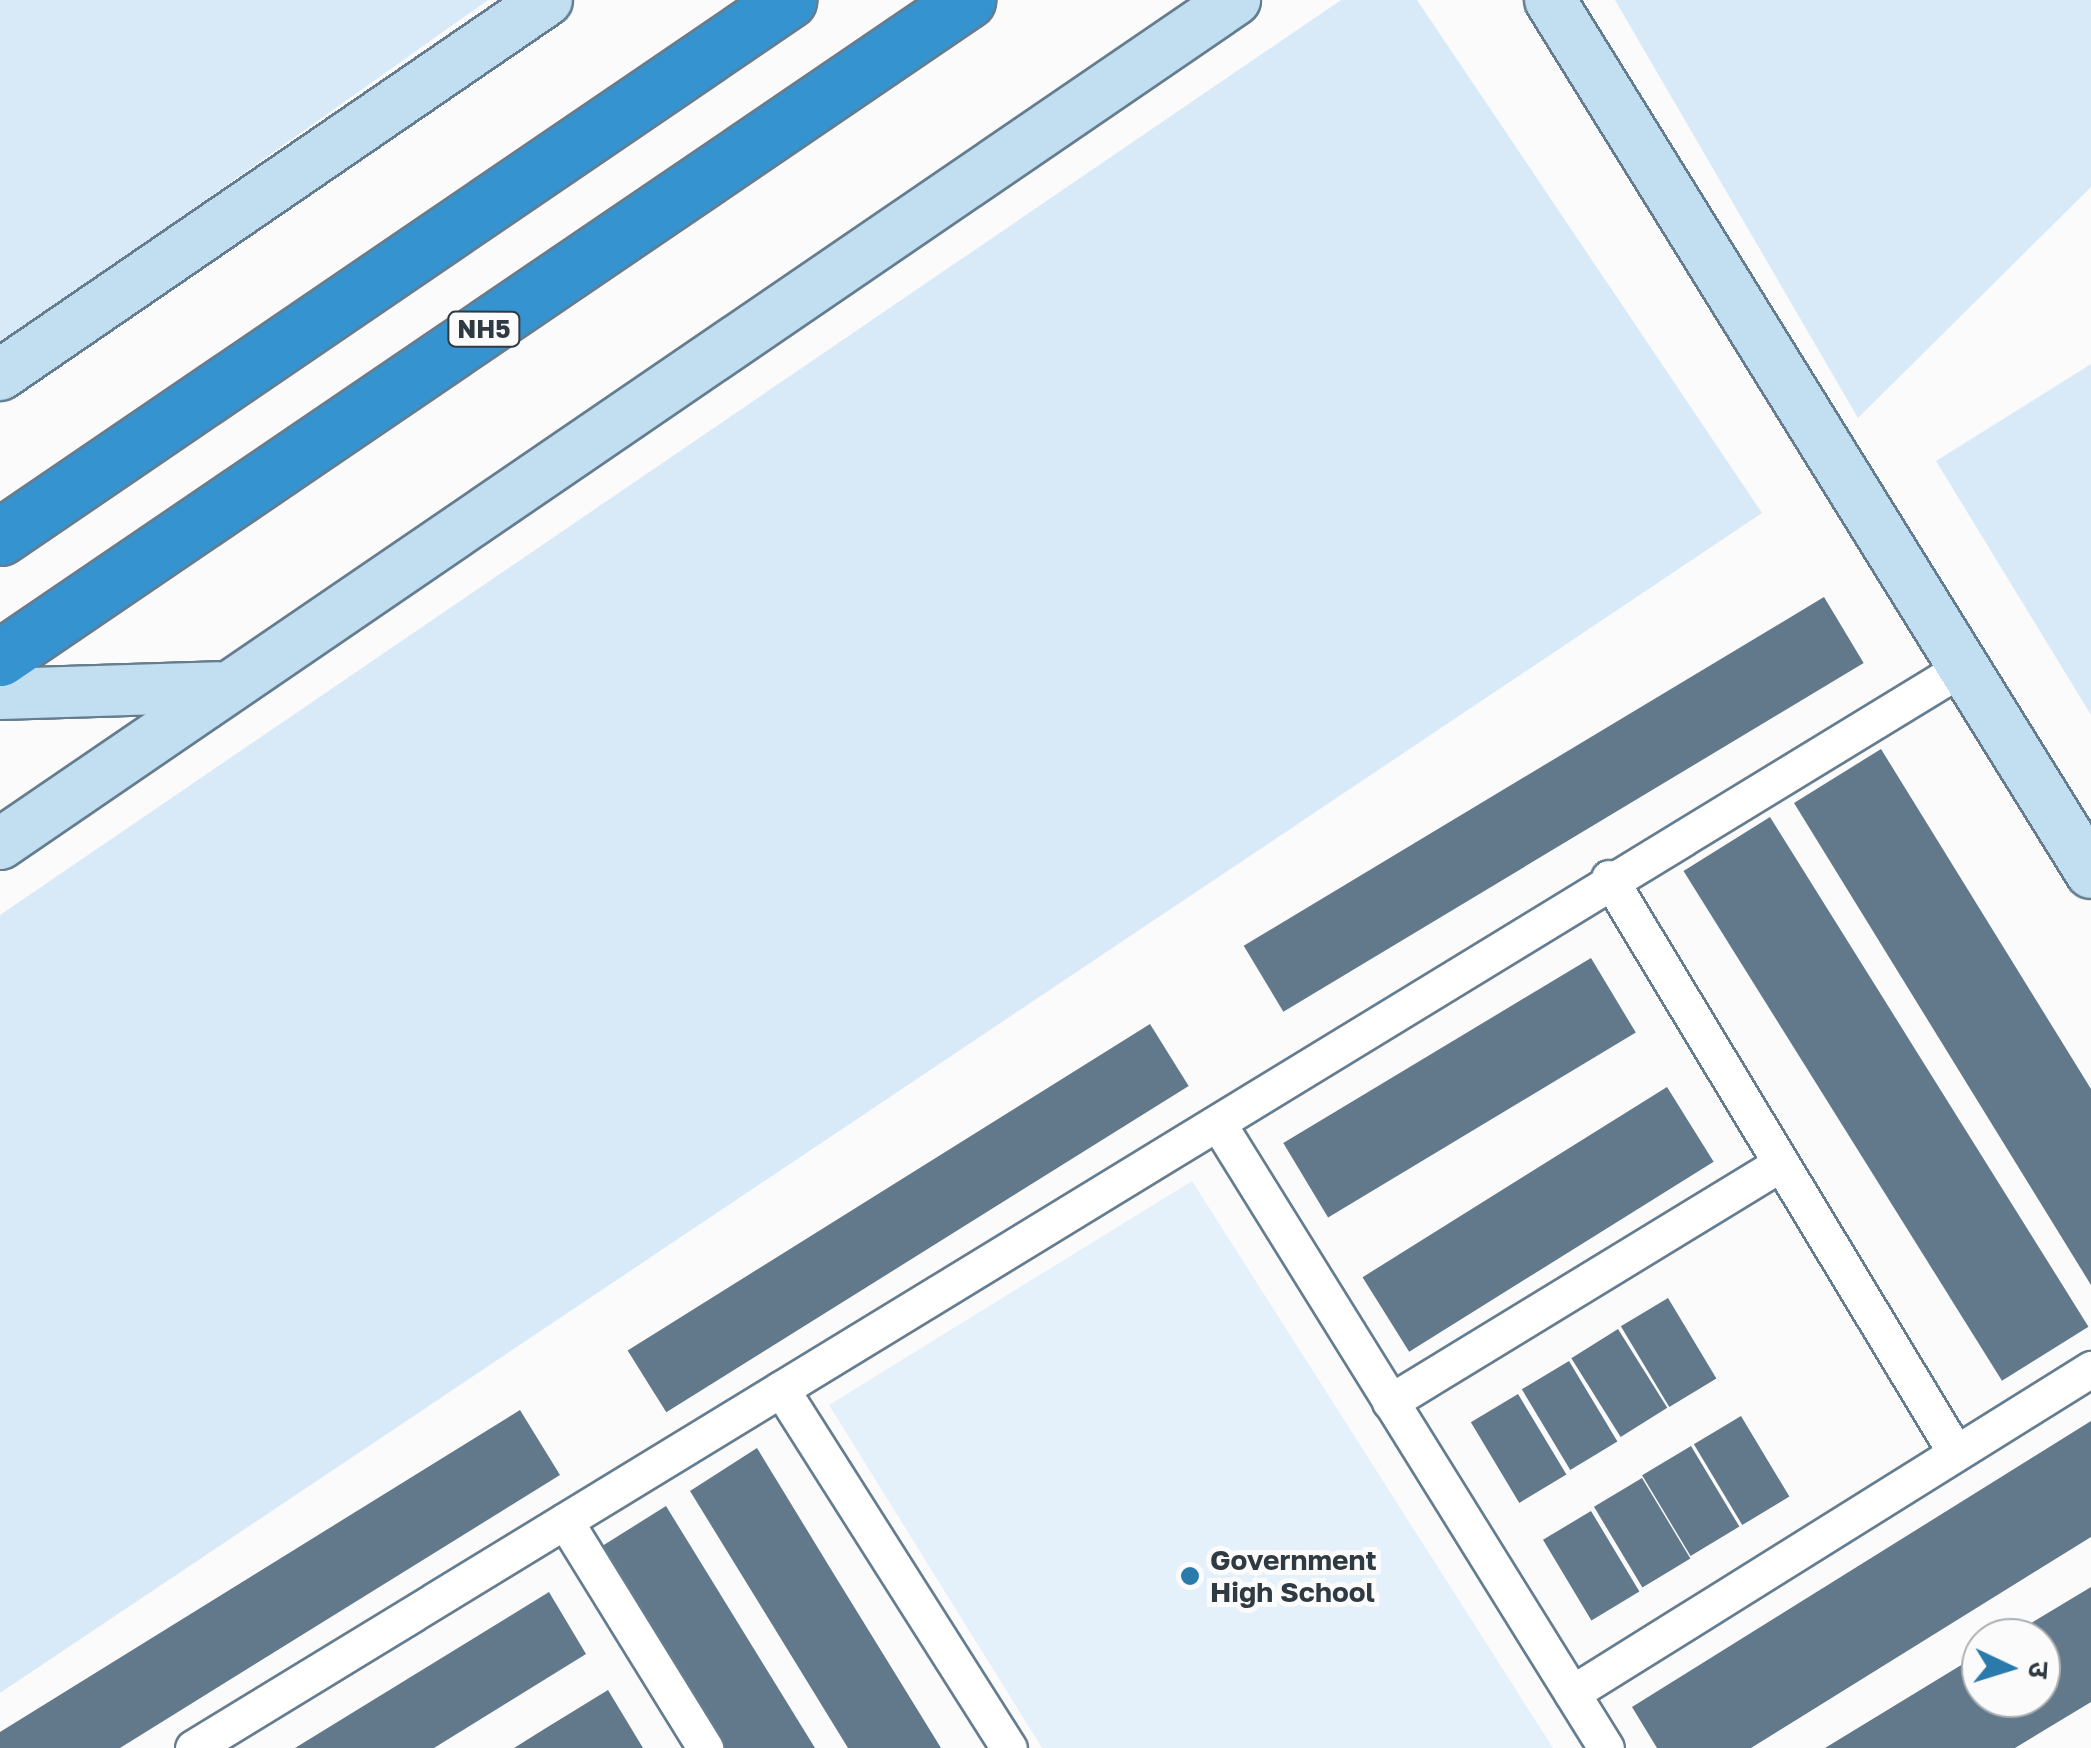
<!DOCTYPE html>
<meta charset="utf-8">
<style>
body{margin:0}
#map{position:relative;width:2091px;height:1748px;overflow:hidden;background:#fbfbfb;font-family:"Golos Text","Noto Sans Devanagari",sans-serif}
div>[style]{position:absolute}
.built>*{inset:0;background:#e4f1fb}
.green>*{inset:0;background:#d8eaf8}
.building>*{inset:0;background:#61798b;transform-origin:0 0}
.roads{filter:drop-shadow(2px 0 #657d8f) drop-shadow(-2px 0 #657d8f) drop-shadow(0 2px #657d8f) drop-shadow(0 -2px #657d8f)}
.street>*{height:35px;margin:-17.5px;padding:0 17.5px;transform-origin:17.5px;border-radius:17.5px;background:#fff}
.secondary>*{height:50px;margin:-25px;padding:0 25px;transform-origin:25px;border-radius:25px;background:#c2dff1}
.highway>*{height:55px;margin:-27.5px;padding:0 27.5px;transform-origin:27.5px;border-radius:27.5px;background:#3594d0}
.dots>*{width:28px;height:28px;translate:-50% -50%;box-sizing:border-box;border:5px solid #fbfbfb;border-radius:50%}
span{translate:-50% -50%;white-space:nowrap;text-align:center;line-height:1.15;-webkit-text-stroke:10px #fbfbfb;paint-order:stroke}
.shield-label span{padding:2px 8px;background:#fbfbfb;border:2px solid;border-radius:8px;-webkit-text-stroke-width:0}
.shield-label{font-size:25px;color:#303a42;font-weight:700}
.poi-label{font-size:28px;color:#303a42;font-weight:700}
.left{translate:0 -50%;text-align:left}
.north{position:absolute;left:1961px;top:1618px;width:100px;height:100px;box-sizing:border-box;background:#fbfbfb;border:2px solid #aaaeb1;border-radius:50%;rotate:94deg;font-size:28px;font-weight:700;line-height:40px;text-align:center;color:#303a42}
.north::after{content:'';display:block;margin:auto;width:35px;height:45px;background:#2b7aac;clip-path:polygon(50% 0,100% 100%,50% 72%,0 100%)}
</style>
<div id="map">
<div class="built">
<div style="clip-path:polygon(1192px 1181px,1553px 1748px,1042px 1748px,829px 1405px)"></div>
</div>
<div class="green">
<div style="clip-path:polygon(0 0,488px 0,0 346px)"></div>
<div style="clip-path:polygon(1341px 0,1417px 0,1762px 513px,0 1693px,0 915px)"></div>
<div style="clip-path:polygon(1615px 0,2091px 0,2091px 187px,1858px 418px)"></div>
<div style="clip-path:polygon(2091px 364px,2091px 715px,1936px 461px)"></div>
</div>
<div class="building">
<div style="left:1824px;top:597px;width:77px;height:677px;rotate:59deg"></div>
<div style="clip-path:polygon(1881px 749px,2091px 1089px,2091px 1285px,1794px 803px)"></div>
<div style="left:1770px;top:817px;width:601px;height:102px;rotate:58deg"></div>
<div style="left:1591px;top:958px;width:87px;height:359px;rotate:59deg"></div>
<div style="left:1150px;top:1024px;width:73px;height:616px;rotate:58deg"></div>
<div style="left:1667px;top:1087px;width:88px;height:359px;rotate:58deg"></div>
<div style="left:1668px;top:1298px;width:94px;height:55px;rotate:59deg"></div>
<div style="left:1618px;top:1329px;width:93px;height:55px;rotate:58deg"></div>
<div style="left:1569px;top:1361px;width:94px;height:55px;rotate:59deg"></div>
<div style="left:1518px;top:1394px;width:94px;height:55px;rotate:59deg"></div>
<div style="clip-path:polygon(520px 1410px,560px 1475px,120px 1748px,0 1748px,0 1732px)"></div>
<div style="left:1741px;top:1416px;width:94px;height:55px;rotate:59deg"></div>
<div style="clip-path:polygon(2091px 1421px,2091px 1537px,1751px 1748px,1657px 1748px,1632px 1707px)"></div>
<div style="left:1691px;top:1446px;width:94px;height:57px;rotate:59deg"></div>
<div style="clip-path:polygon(757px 1448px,832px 1571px,941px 1748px,848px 1748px,746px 1582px,690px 1491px)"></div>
<div style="left:1642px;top:1478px;width:94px;height:56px;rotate:59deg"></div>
<div style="clip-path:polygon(666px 1506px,815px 1748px,721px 1748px,599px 1548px)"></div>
<div style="left:1591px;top:1511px;width:94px;height:56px;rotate:59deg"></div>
<div style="clip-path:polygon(2091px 1587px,2091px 1702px,2038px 1734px,2015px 1748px,1825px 1748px,1981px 1653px,1981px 1698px,2041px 1698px,2041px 1638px,2006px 1638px)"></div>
<div style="clip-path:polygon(549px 1592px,586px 1654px,434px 1748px,295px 1748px)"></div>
<div style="clip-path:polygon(608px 1690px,643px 1748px,514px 1748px,546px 1728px)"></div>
</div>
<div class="roads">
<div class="street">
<div style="left:1609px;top:878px;width:668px;rotate:58.9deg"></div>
<div style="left:1219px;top:1125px;width:733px;rotate:58.15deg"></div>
<div style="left:781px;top:1389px;width:425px;rotate:57.6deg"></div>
<div style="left:1390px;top:1402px;width:458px;rotate:-31.4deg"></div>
<div style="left:565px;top:1521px;width:267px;rotate:58.3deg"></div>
<div style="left:1572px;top:1693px;width:612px;rotate:-31.98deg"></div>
<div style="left:193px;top:1748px;width:2074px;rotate:-31.41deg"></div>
</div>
<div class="secondary">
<div style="left:1550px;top:0;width:1027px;rotate:58.21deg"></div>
<div style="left:0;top:375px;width:663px;rotate:-34.43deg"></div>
<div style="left:0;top:694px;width:218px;rotate:-1.8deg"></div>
<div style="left:0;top:844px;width:1496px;rotate:-34.35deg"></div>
</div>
<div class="highway">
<div style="left:0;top:537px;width:954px;rotate:-34.27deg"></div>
<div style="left:0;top:658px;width:1170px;rotate:-34.23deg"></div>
</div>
</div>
<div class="dots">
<div style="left:1190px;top:1576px;background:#2b7aac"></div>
</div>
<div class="shield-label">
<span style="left:484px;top:329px">NH5</span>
</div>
<div class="poi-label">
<span class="left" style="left:1210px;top:1576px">Government<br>High School</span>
</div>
<div class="north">उ</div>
</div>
